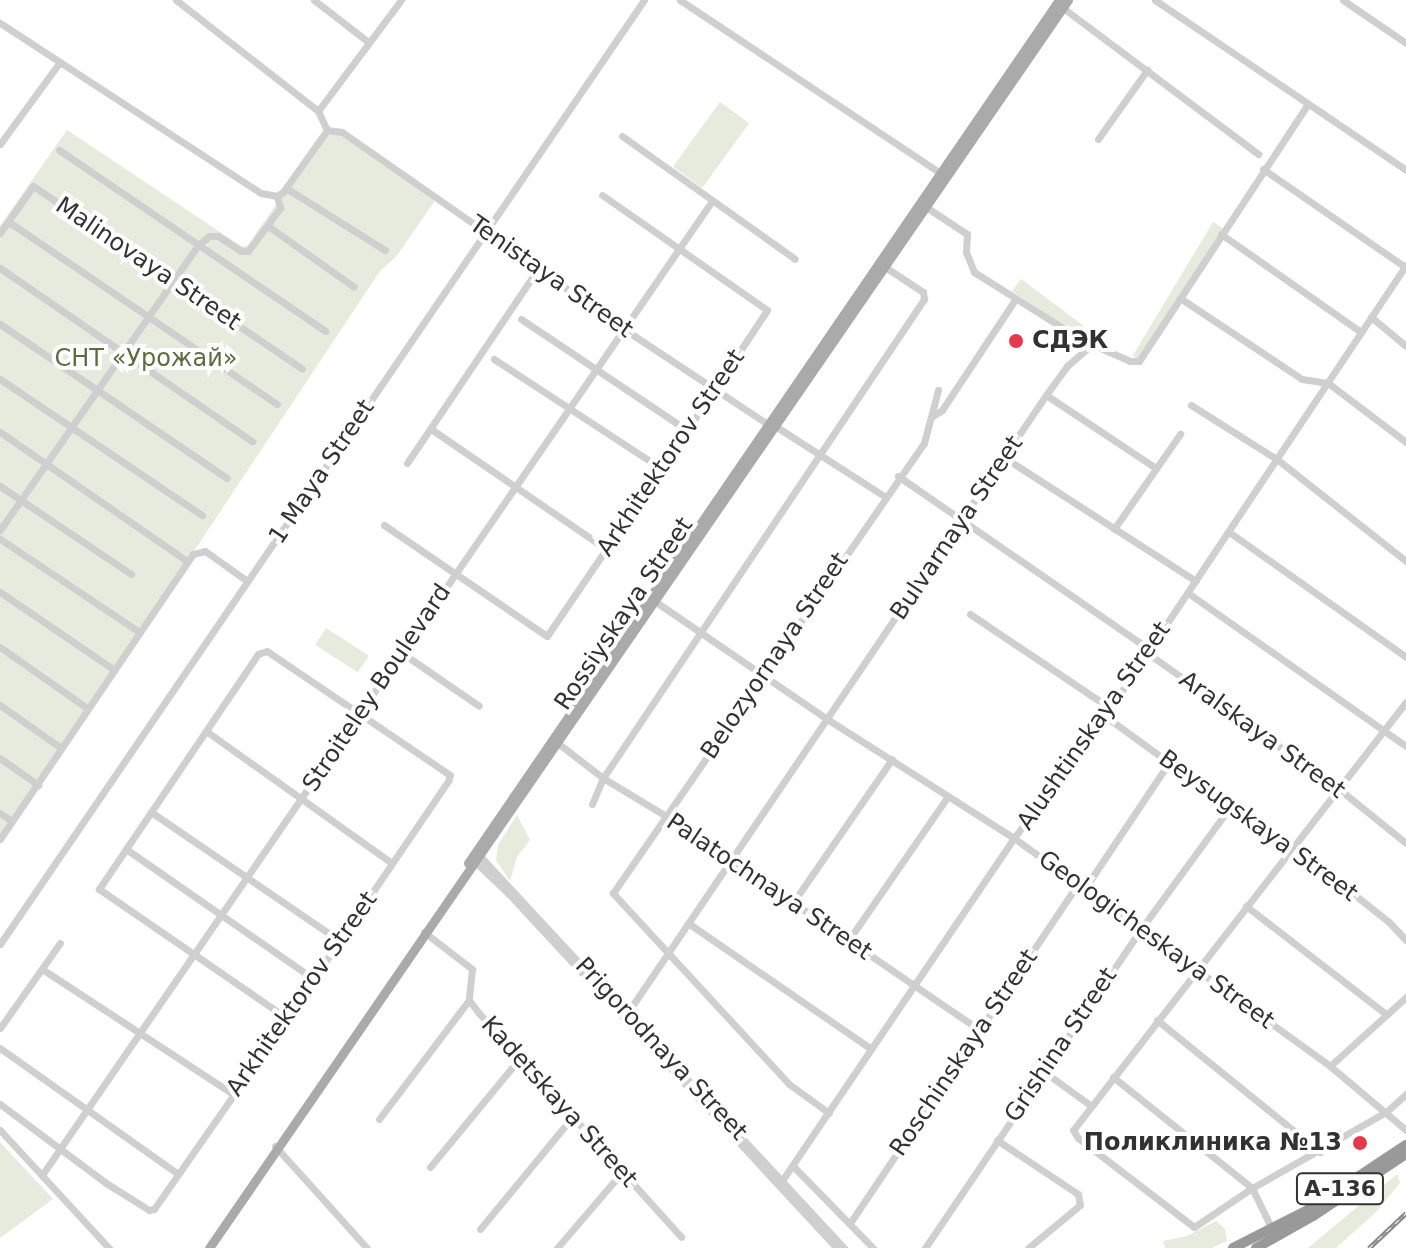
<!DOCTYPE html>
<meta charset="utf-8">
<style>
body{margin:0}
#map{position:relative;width:1406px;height:1248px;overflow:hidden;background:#fff;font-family:"DejaVu Sans",sans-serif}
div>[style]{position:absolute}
.green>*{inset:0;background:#e6ebde;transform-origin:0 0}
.minor>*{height:7px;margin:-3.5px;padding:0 3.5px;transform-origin:3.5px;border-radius:3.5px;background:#cfcfcf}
.major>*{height:9px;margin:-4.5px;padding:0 4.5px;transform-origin:4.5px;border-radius:4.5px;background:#aaa}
.highway>*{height:10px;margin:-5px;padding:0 5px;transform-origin:5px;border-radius:5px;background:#999}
.rail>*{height:5px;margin-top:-2.5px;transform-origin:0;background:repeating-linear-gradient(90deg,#fff 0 6px,#878787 0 12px);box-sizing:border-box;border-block:2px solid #878787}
.dots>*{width:22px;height:22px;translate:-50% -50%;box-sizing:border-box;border:4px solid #fff;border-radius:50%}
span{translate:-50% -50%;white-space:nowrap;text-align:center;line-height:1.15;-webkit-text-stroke:8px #fff;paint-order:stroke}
.shield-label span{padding:2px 6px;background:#fff;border:2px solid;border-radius:6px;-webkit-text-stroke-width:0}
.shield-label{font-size:22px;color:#323232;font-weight:700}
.street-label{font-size:24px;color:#323232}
.poi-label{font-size:24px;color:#323232;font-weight:700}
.left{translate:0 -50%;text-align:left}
.right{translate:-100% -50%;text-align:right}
.park-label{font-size:24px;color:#576f3f}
</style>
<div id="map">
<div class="green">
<div style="left:720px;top:102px;width:36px;height:80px;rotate:36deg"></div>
<div style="clip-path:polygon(67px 130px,241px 246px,247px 246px,326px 133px,336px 131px,432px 196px,434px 202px,396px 257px,380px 271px,0 843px,0 226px)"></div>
<div style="left:1213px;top:222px;width:12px;height:156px;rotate:31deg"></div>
<div style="clip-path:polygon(1021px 279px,1084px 326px,1074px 332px,1012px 291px)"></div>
<div style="left:326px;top:628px;width:51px;height:20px;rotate:33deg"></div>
<div style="clip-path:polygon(517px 815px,530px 840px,517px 857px,510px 881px,496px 860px,498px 845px)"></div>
<div style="clip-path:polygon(0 1142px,53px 1199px,0 1238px)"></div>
<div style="clip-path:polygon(1397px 1174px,1400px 1183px,1376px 1212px,1336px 1248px,1308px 1248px)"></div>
<div style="clip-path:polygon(1216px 1221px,1225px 1229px,1227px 1241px,1212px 1248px,1165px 1248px,1163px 1241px,1187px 1236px)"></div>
</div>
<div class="minor">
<div style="left:176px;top:0;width:180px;rotate:38deg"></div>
<div style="left:318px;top:111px;width:21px;rotate:65deg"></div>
<div style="left:314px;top:0;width:67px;rotate:37.7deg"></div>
<div style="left:680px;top:0;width:315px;rotate:33.6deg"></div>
<div style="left:1155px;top:0;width:303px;rotate:34.1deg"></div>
<div style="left:1343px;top:0;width:76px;rotate:34.3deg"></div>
<div style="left:1063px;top:8px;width:244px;rotate:36.8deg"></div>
<div style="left:0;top:23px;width:311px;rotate:33.1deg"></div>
<div style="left:261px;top:193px;width:16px;rotate:11deg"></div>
<div style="left:277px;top:196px;width:7px;rotate:-34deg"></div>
<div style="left:283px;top:192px;width:76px;rotate:-54.6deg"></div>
<div style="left:318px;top:111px;width:139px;rotate:-53.2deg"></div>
<div style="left:327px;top:130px;width:15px;rotate:8deg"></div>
<div style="left:342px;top:132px;width:344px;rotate:34.9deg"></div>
<div style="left:624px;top:329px;width:178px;rotate:33.5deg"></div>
<div style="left:622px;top:136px;width:212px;rotate:35.4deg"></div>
<div style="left:1098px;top:139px;width:85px;rotate:-54.6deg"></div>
<div style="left:0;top:144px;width:100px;rotate:-53.9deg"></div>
<div style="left:59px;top:150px;width:322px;rotate:34.2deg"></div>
<div style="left:1263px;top:169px;width:173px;rotate:34.6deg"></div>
<div style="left:286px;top:188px;width:117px;rotate:32.1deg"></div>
<div style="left:926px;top:207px;width:49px;rotate:33.4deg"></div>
<div style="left:967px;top:234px;width:18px;rotate:93deg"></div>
<div style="left:966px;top:252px;width:22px;rotate:68deg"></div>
<div style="left:974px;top:272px;width:128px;rotate:32.2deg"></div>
<div style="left:1082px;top:340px;width:52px;rotate:23.6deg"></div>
<div style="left:1130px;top:361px;width:9px"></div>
<div style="left:1139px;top:361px;width:306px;rotate:-56.7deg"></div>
<div style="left:9px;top:222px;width:324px;rotate:34.2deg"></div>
<div style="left:268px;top:226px;width:105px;rotate:35.3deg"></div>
<div style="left:0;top:233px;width:57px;rotate:-54.9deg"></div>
<div style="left:33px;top:186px;width:325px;rotate:34.2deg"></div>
<div style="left:1221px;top:234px;width:171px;rotate:35deg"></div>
<div style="left:0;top:268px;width:306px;rotate:34.5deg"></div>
<div style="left:1180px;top:298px;width:146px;rotate:33.6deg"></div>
<div style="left:1302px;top:379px;width:26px;rotate:9deg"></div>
<div style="left:1328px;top:383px;width:98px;rotate:37.1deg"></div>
<div style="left:1371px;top:317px;width:45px;rotate:39.6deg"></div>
<div style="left:521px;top:319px;width:200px;rotate:33.8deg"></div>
<div style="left:0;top:324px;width:274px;rotate:34.2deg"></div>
<div style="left:494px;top:359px;width:201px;rotate:33.2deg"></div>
<div style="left:0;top:379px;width:244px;rotate:34deg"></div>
<div style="left:1046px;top:395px;width:132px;rotate:33.6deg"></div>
<div style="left:1191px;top:405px;width:103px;rotate:32.3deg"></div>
<div style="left:1278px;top:460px;width:163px;rotate:38.3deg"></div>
<div style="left:931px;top:417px;width:13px;rotate:-32deg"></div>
<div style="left:942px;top:410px;width:134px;rotate:-56.5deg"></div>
<div style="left:772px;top:424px;width:133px;rotate:32.7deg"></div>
<div style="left:431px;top:429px;width:212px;rotate:34.4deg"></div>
<div style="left:0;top:432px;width:227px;rotate:34.6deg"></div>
<div style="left:1005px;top:458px;width:227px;rotate:32.8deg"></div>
<div style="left:407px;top:463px;width:234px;rotate:-56deg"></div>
<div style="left:898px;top:476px;width:293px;rotate:34.6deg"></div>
<div style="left:1139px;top:642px;width:12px;rotate:55deg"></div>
<div style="left:1146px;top:652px;width:237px;rotate:35.4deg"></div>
<div style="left:1339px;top:789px;width:86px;rotate:38.9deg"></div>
<div style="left:0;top:486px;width:158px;rotate:33.9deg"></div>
<div style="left:384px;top:525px;width:197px;rotate:34.3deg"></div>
<div style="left:547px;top:636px;width:292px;rotate:-55.8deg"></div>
<div style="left:711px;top:395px;width:102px;rotate:-56.6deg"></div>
<div style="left:767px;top:310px;width:201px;rotate:-145.1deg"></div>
<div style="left:1114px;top:529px;width:116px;rotate:-55.2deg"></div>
<div style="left:0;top:530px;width:347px;rotate:-55.2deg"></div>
<div style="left:198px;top:245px;width:14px;rotate:-39deg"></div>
<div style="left:209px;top:236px;width:9px"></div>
<div style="left:218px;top:236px;width:27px;rotate:33deg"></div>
<div style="left:241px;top:251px;width:7px"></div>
<div style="left:248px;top:251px;width:54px;rotate:-53.3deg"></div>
<div style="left:280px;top:208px;width:12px;rotate:-104deg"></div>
<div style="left:1229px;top:532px;width:217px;rotate:35.2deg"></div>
<div style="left:0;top:539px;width:166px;rotate:33.7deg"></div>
<div style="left:0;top:592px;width:137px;rotate:34.3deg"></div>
<div style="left:1188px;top:593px;width:266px;rotate:35.1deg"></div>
<div style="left:656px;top:602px;width:207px;rotate:34.4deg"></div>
<div style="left:827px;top:719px;width:222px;rotate:32.5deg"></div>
<div style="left:1014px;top:838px;width:390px;rotate:35.8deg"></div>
<div style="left:1330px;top:1066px;width:99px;rotate:40.1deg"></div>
<div style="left:970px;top:614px;width:169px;rotate:33.9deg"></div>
<div style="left:0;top:647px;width:106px;rotate:35deg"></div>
<div style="left:402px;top:653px;width:93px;rotate:34.5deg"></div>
<div style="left:1406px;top:702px;width:542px;rotate:127.88deg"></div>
<div style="left:1073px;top:1130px;width:9px;rotate:58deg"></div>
<div style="left:1078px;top:1138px;width:146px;rotate:37.5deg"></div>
<div style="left:1194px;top:1227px;width:70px;rotate:-33.9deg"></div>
<div style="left:1252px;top:1188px;width:154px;rotate:-29.6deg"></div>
<div style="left:1386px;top:1112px;width:27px;rotate:-42deg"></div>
<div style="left:0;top:705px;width:75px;rotate:35.2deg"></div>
<div style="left:1105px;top:716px;width:219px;rotate:36.1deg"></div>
<div style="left:1282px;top:845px;width:11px;rotate:5deg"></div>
<div style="left:1293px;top:846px;width:122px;rotate:38.4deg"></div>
<div style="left:1389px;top:922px;width:25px;rotate:47deg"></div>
<div style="left:206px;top:731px;width:228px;rotate:35.4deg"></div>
<div style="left:559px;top:744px;width:56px;rotate:37.7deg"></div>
<div style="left:603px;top:778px;width:74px;rotate:31.1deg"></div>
<div style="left:666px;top:816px;width:380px;rotate:34.3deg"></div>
<div style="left:0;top:758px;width:47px;rotate:35.4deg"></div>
<div style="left:592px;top:804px;width:28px;rotate:-67deg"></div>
<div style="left:603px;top:778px;width:577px;rotate:-56.17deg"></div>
<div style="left:924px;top:299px;width:7px;rotate:-98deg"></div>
<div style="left:923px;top:292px;width:45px;rotate:-146.7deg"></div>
<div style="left:151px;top:812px;width:229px;rotate:34.3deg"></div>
<div style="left:0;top:813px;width:14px;rotate:34deg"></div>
<div style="left:0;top:839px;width:344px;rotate:-55.9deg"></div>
<div style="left:193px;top:554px;width:12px;rotate:-14deg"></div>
<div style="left:205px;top:551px;width:52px;rotate:35.5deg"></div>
<div style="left:126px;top:849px;width:229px;rotate:34.7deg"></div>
<div style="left:478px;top:854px;width:538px;rotate:47.11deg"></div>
<div style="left:472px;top:859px;width:50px;rotate:43.4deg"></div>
<div style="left:508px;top:893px;width:484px;rotate:47.2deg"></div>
<div style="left:1085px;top:888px;width:153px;rotate:-56.2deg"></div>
<div style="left:792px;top:904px;width:176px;rotate:-55.4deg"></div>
<div style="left:1246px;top:906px;width:178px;rotate:37.7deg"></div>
<div style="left:688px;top:923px;width:222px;rotate:34.5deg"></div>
<div style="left:424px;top:932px;width:61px;rotate:37.6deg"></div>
<div style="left:472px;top:969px;width:31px;rotate:96deg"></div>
<div style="left:469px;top:1000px;width:15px;rotate:53deg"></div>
<div style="left:478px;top:1012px;width:303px;rotate:47.9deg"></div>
<div style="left:848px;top:941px;width:176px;rotate:-55.4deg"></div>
<div style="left:0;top:944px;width:1143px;rotate:-55.7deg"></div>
<div style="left:42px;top:969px;width:228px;rotate:33.2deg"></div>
<div style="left:624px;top:1018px;width:752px;rotate:-55.89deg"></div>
<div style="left:1046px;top:395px;width:36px;rotate:-54deg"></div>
<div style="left:1067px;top:366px;width:33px;rotate:-41deg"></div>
<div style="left:1157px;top:1020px;width:210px;rotate:39deg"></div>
<div style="left:0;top:1028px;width:104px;rotate:-54.8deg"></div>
<div style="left:0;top:1048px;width:218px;rotate:35.3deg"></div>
<div style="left:1330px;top:1066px;width:103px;rotate:-42.2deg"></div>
<div style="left:1043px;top:1071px;width:58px;rotate:35.9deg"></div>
<div style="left:1113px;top:1077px;width:178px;rotate:38.6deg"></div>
<div style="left:1252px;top:1188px;width:46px;rotate:64deg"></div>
<div style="left:0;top:1104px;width:132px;rotate:36.7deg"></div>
<div style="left:106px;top:1183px;width:51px;rotate:32.1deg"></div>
<div style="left:149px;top:1210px;width:5px;rotate:-11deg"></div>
<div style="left:154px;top:1209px;width:233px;rotate:-55.1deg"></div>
<div style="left:287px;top:1018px;width:287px;rotate:-55.8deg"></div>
<div style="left:448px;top:781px;width:6px;rotate:-72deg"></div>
<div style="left:450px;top:775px;width:221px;rotate:-145.9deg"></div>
<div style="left:267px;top:651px;width:9px;rotate:162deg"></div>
<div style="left:258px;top:654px;width:284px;rotate:124.1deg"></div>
<div style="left:99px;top:889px;width:228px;rotate:34.5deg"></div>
<div style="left:829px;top:1113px;width:49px;rotate:-144.1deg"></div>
<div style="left:789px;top:1084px;width:260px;rotate:-132.7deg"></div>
<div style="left:613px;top:893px;width:547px;rotate:-55.35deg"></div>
<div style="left:924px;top:443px;width:55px;rotate:-75.2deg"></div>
<div style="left:379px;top:1119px;width:149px;rotate:-52.9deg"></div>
<div style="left:0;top:1130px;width:161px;rotate:47.3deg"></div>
<div style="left:997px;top:1140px;width:97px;rotate:33.7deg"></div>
<div style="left:1078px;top:1194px;width:11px;rotate:80deg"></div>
<div style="left:1080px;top:1205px;width:67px;rotate:140.4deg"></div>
<div style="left:275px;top:1146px;width:137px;rotate:48deg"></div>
<div style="left:430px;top:1167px;width:141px;rotate:-50.5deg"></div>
<div style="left:794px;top:1167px;width:113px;rotate:45.7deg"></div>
<div style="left:42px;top:1175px;width:1182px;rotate:-55.48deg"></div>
<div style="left:779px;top:1185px;width:419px;rotate:-55.9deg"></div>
<div style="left:1014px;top:838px;width:152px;rotate:-53.3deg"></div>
<div style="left:1105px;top:716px;width:542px;rotate:-56.28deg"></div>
<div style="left:850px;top:1223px;width:409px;rotate:-56.1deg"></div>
<div style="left:480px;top:1229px;width:148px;rotate:-50.5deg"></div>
<div style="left:557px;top:1248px;width:101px;rotate:-49.4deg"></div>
<div style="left:925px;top:1248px;width:385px;rotate:-55.9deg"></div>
<div style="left:1141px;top:929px;width:151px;rotate:-53.9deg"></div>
</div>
<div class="major">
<div style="left:468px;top:863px;width:1046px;rotate:-55.6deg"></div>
<div style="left:209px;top:1248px;width:1515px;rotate:-55.46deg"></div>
</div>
<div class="highway">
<div style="left:1233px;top:1248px;width:84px;rotate:-26.9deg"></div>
<div style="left:1308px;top:1210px;width:118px;rotate:-33.6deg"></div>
<div style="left:1256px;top:1248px;width:65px;rotate:-29.3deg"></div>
<div style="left:1313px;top:1216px;width:112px;rotate:-33.7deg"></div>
</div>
<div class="rail">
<div style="left:1369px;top:1248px;width:51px;rotate:-43.4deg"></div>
</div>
<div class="dots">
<div style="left:1016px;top:341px;background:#e5384c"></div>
<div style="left:1360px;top:1143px;background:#e5384c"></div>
</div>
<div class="shield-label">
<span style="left:1340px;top:1189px">А-136</span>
</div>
<div class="street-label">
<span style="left:148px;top:264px;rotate:34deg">Malinovaya Street</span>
<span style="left:551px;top:277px;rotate:35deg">Tenistaya Street</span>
<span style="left:671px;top:453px;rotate:-56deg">Arkhitektorov Street</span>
<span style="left:322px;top:472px;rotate:-56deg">1 Maya Street</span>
<span style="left:957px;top:528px;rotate:-56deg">Bulvarnaya Street</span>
<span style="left:624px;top:614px;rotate:-56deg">Rossiyskaya Street</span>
<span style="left:775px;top:656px;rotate:-56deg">Belozyornaya Street</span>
<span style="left:377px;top:688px;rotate:-56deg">Stroiteley Boulevard</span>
<span style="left:1094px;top:726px;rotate:-55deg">Alushtinskaya Street</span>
<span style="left:1262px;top:735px;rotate:36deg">Aralskaya Street</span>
<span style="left:1258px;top:826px;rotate:36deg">Beysugskaya Street</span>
<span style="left:769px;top:887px;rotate:34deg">Palatochnaya Street</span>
<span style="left:1156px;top:940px;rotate:36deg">Geologicheskaya Street</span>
<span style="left:302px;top:994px;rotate:-55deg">Arkhitektorov Street</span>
<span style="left:1061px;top:1045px;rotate:-56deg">Grishina Street</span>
<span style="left:661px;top:1049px;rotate:47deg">Prigorodnaya Street</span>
<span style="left:964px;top:1053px;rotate:-56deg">Roschinskaya Street</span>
<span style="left:559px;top:1102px;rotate:48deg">Kadetskaya Street</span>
</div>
<div class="poi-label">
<span class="left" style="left:1032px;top:341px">СДЭК</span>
<span class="right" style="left:1342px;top:1143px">Поликлиника №13</span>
</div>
<div class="park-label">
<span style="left:146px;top:359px">СНТ «Урожай»</span>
</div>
</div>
